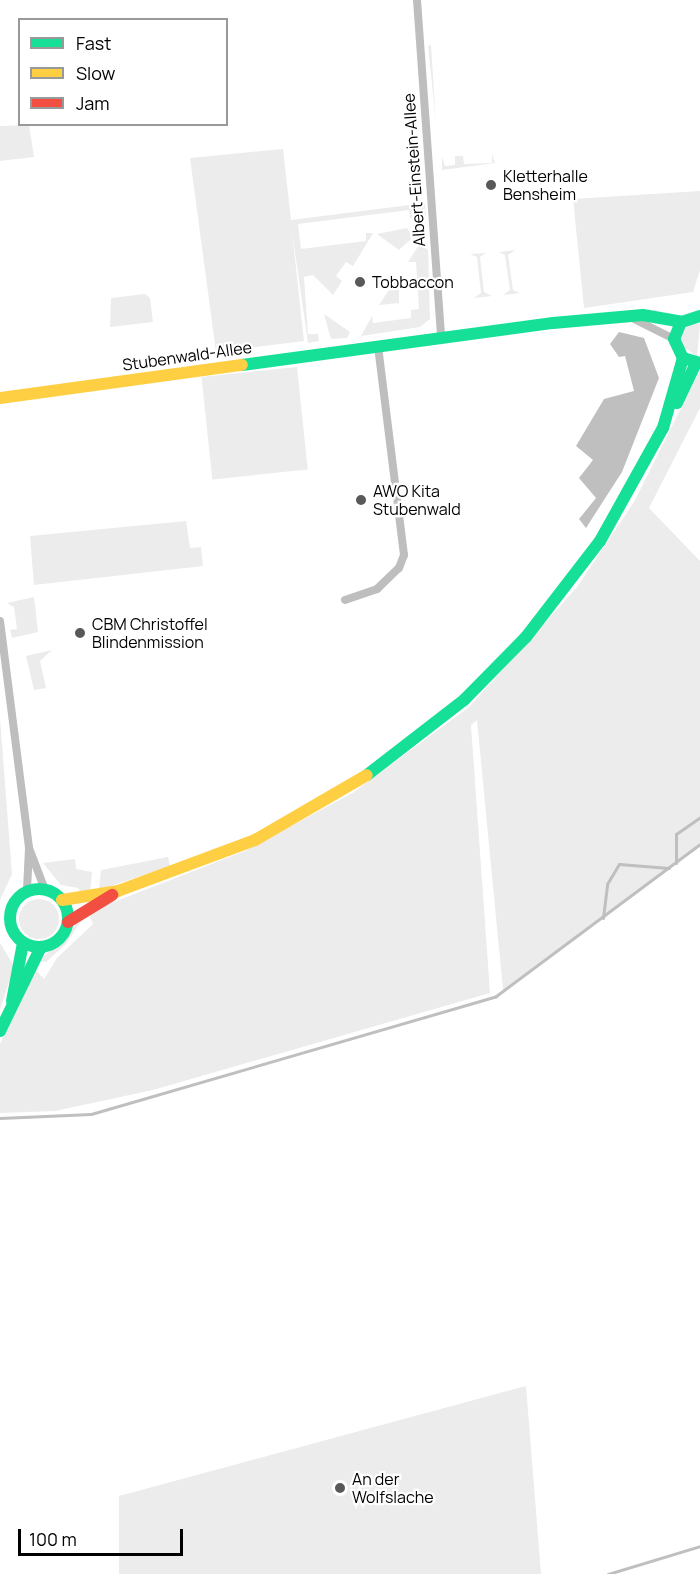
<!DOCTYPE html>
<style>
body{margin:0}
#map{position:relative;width:700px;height:1574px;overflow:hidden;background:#fff;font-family:Manrope,sans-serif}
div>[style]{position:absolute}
.green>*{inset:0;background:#ececec;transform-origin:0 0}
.round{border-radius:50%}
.water>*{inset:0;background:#bfbfbf}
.stream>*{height:3px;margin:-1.5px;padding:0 1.5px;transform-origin:1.5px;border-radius:1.5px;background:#bfbfbf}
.street>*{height:8px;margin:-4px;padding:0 4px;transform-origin:4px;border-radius:4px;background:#bebebe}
.fast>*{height:12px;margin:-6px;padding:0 6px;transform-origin:6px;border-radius:6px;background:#16e098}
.fast>.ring{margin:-6px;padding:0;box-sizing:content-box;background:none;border:12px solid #16e098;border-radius:50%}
.slow>*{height:12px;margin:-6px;padding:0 6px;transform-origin:6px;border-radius:6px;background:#ffcf43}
.jam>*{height:12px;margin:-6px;padding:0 6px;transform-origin:6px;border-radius:6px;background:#f24e42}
.dots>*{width:16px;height:16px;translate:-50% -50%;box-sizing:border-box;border:3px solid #fff;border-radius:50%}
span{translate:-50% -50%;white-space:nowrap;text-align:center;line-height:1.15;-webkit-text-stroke:4.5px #fff;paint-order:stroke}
.street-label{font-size:16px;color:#000}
.poi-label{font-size:16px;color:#000}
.left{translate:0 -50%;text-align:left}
.legend{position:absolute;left:18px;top:18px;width:210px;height:108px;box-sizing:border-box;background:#fff;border:2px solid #999;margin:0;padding:8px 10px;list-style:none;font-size:18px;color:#000}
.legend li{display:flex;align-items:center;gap:12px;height:30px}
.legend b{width:30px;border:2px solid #999}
.scale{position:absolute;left:18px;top:1529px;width:165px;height:27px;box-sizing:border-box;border:3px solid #000;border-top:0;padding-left:8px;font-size:18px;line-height:21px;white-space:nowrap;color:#000;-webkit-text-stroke:4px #fff;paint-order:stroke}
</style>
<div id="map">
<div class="green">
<div style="clip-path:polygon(431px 45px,436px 122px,428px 46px)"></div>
<div style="clip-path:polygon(29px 125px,34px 157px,0 161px,0 126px)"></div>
<div style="clip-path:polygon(283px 149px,291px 220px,425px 203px,426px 215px,410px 218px,409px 210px,298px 224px,301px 249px,366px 241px,366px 233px,373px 233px,353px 266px,346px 262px,336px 276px,342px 281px,333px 295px,313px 275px,304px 277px,308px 334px,318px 334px,319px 341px,308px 343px,292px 231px,304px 341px,216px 352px,190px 158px)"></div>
<div style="clip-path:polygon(492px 154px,495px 163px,442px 170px,442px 157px,445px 166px,455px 165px,455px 156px,463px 156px,464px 164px,492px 163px)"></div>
<div style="clip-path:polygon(700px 191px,700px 270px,693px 292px,584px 308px,573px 199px)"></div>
<div style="clip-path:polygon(407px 228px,413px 237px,399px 250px,377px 234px)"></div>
<div style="clip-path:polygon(419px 245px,428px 245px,430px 319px,420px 327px,361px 336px,372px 316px,373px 323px,411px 318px,411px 310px,419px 309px,416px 262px,408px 262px)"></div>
<div style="clip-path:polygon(515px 250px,508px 255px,513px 290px,520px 293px,503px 295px,510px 290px,505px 255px,499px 252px)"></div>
<div style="clip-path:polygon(486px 253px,480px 257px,484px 292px,492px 296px,474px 298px,481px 293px,477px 257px,470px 254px)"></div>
<div style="clip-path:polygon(399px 275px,399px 303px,379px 305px)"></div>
<div style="clip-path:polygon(145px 294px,150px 298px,153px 322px,110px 327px,111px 298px)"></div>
<div style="clip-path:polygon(324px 314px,350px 332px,347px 338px,331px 339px)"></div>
<div style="clip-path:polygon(692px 324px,700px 324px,697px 356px,680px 345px,683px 330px)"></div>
<div style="left:297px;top:367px;width:103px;height:96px;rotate:84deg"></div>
<div style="clip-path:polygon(700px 370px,700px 408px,649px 508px,700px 561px,700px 844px,503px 990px,477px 720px,471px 725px,490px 993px,153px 1090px,55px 1111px,0 1113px,0 1044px,34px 968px,44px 979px,57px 958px,93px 924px,88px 912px,245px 851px,354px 792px,469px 707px,577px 587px,634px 502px)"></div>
<div style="clip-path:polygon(186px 521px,190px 548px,201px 547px,203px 566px,34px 585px,30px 536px)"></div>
<div style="clip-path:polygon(34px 597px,38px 632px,12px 638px,10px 630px,17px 629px,14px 607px,7px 603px)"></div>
<div style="clip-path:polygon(52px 650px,40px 661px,46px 688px,34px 690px,26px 656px)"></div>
<div style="clip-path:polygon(0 718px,12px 874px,0 900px)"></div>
<div style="clip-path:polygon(168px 857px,170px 866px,99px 890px,101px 870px)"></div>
<div style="clip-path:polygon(75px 859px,76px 869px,92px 872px,90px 893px,82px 895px,78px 888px,61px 885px,43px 863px)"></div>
<div class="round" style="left:19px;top:899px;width:40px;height:40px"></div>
<div style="clip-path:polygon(83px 918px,66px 944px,46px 962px,39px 961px)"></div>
<div style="clip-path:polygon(0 943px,14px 966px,0 1010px)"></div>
<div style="clip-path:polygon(526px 1386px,541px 1574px,119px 1574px,119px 1496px)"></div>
</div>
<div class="water">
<div style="clip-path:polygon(619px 332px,644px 338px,659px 378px,622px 472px,586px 528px,579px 519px,596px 498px,579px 478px,593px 460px,576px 446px,604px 399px,634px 391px,625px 356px,619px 357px,610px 344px)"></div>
</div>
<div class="stream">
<div style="left:676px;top:863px;width:29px;rotate:-90deg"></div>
<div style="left:676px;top:834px;width:29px;rotate:-35deg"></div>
<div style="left:603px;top:918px;width:34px;rotate:-83deg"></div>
<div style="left:607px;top:884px;width:23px;rotate:-59deg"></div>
<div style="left:619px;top:864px;width:50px;rotate:4.6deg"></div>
<div style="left:0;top:1118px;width:91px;rotate:-2.5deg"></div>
<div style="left:91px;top:1114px;width:422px;rotate:-16.2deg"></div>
<div style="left:496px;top:996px;width:254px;rotate:-36.7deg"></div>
<div style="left:608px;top:1574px;width:96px;rotate:-16.9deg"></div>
</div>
<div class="street">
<div style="left:417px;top:0;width:339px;rotate:85.9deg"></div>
<div style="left:632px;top:318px;width:47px;rotate:26.6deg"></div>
<div style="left:345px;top:600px;width:34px;rotate:-19deg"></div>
<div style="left:377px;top:589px;width:30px;rotate:-44deg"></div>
<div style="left:399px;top:568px;width:14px;rotate:-69deg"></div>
<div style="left:404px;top:555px;width:210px;rotate:-97.1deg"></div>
<div style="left:0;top:621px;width:229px;rotate:82.7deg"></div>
<div style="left:29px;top:848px;width:43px;rotate:92.7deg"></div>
<div style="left:29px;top:848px;width:45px;rotate:69.1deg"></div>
</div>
<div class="fast">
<div style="left:700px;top:316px;width:20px;rotate:162deg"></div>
<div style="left:681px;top:322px;width:18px;rotate:112deg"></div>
<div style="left:674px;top:339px;width:21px;rotate:65deg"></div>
<div style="left:683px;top:358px;width:18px;rotate:16deg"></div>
<div style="left:242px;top:365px;width:314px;rotate:-7.7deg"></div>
<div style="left:553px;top:323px;width:90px;rotate:-5.1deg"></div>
<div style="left:643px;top:315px;width:39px;rotate:10deg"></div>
<div style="left:677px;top:403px;width:44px;rotate:-64.6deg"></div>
<div style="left:367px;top:775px;width:123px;rotate:-37.7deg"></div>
<div style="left:464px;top:700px;width:88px;rotate:-45.5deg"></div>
<div style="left:526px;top:637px;width:121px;rotate:-52.4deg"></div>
<div style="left:600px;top:541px;width:129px;rotate:-60.9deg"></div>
<div style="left:663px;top:428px;width:73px;rotate:-74.1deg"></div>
<div class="ring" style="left:10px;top:889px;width:46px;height:46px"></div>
<div style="left:12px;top:1001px;width:59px;rotate:-79.3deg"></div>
<div style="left:0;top:1031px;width:93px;rotate:-64deg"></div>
</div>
<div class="slow">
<div style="left:0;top:398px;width:244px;rotate:-7.8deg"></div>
<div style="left:62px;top:900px;width:57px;rotate:-9.1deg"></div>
<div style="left:118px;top:891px;width:146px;rotate:-20.4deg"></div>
<div style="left:255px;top:840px;width:129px;rotate:-30.1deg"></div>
</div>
<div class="jam">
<div style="left:68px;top:922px;width:52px;rotate:-31.5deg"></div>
</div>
<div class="dots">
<div style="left:491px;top:185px;background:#595959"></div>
<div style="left:360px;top:282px;background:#595959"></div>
<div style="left:361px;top:500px;background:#595959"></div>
<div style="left:80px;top:633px;background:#595959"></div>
<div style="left:340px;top:1488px;background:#595959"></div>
</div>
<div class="street-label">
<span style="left:414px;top:170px;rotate:-94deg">Albert-Einstein-Allee</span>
<span style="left:187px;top:356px;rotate:-8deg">Stubenwald-Allee</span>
</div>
<div class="poi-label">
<span class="left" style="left:503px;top:185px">Kletterhalle<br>Bensheim</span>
<span class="left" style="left:372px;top:282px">Tobbaccon</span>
<span class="left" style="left:373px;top:500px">AWO Kita<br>Stubenwald</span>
<span class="left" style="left:92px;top:633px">CBM Christoffel<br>Blindenmission</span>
<span class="left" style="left:352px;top:1488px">An der<br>Wolfslache</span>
</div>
<ul class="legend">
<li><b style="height:8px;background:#16e098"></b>Fast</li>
<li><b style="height:8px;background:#ffcf43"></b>Slow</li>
<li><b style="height:8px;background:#f24e42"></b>Jam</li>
</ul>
<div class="scale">100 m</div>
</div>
